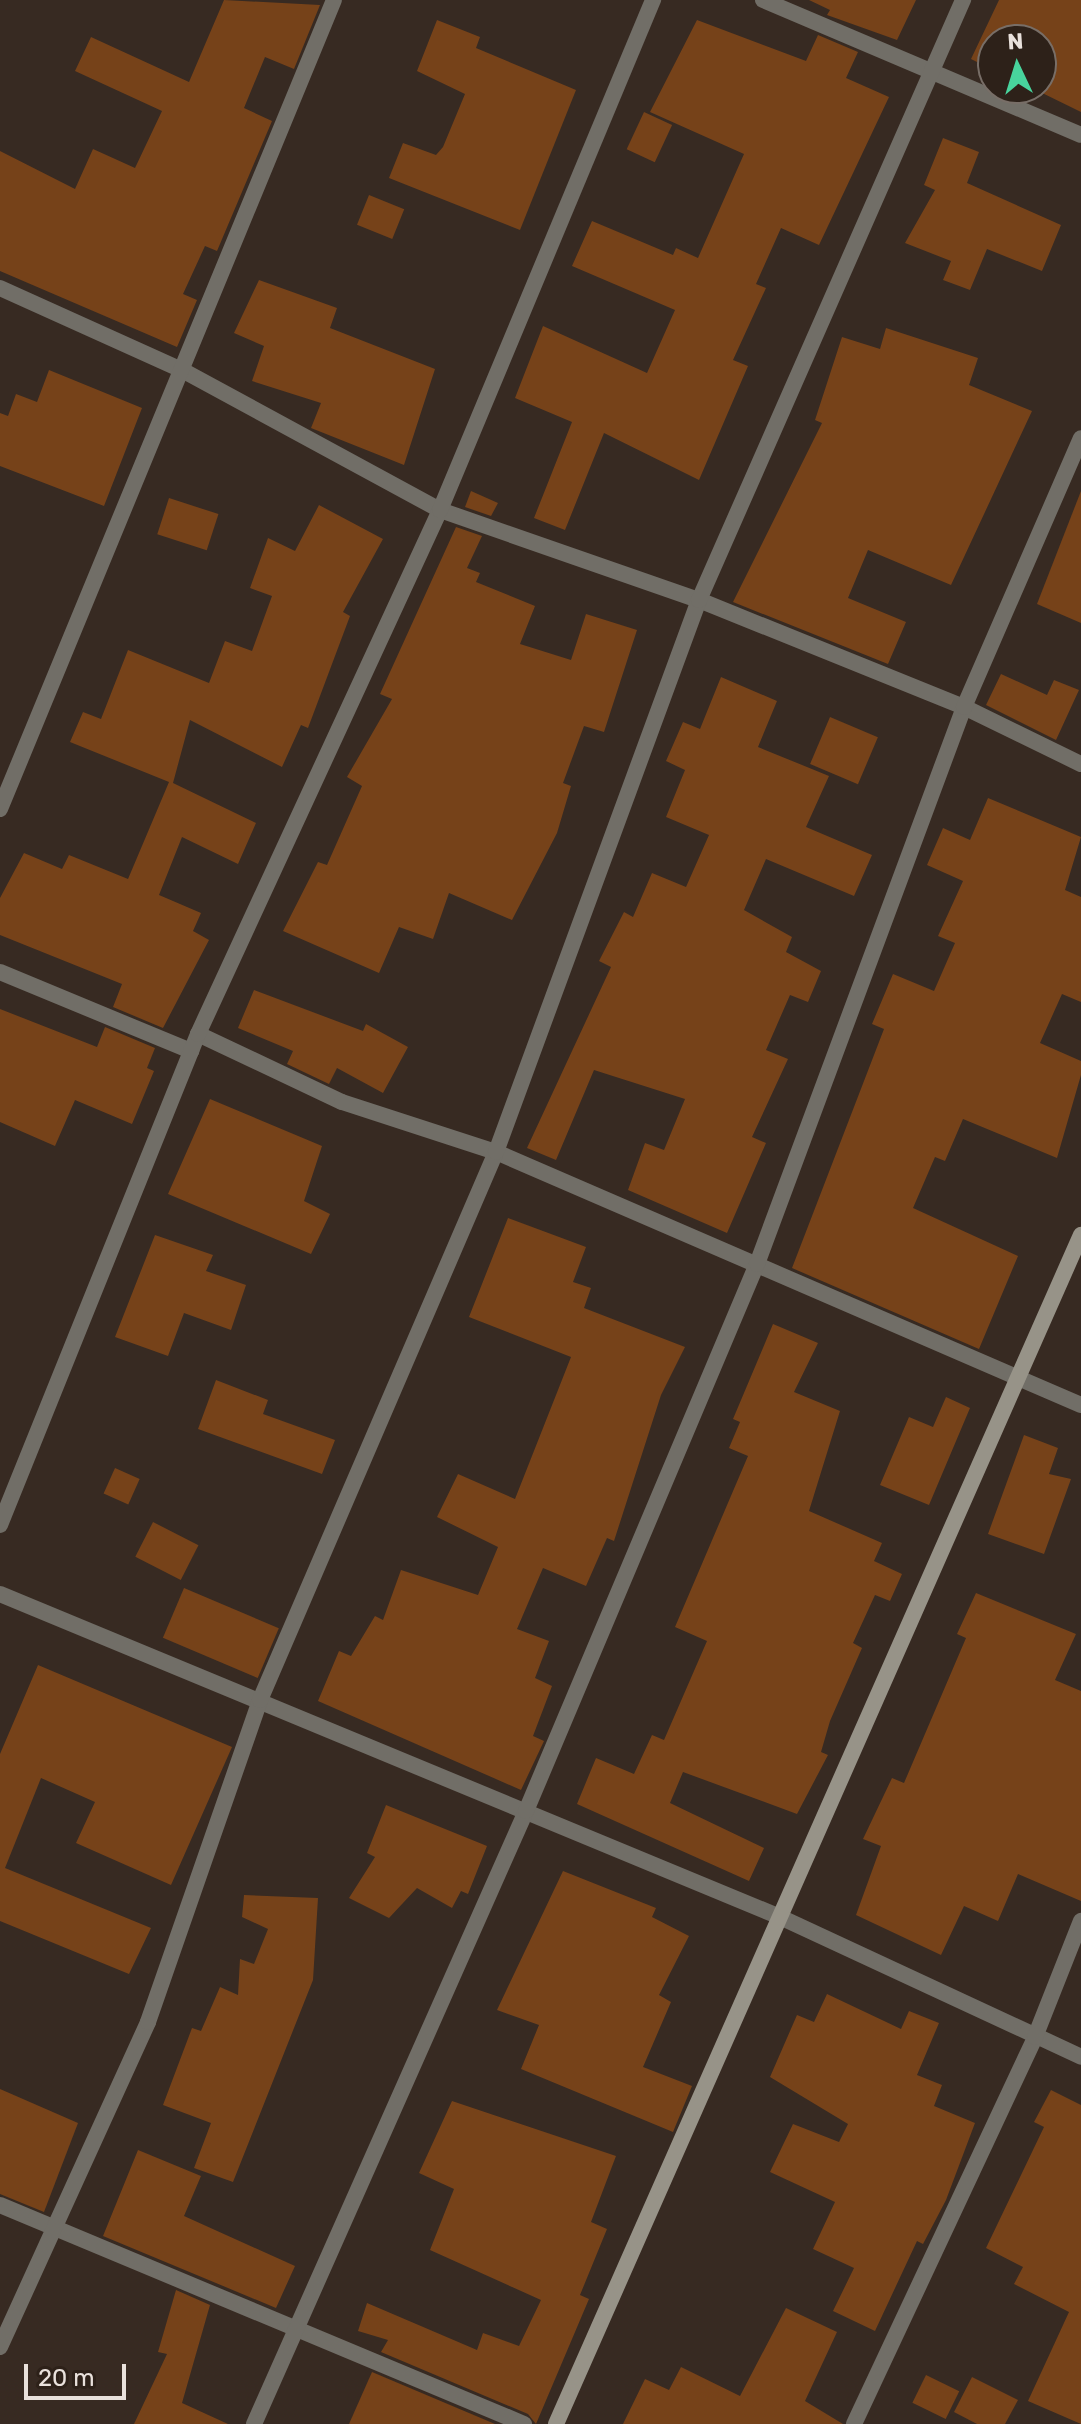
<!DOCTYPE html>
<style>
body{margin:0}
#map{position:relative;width:1081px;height:2424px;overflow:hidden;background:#372a22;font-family:Rubik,sans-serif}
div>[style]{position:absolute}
.building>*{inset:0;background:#764219;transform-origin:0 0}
.street>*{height:16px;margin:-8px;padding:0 8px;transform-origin:8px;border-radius:8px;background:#716e67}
.secondary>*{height:16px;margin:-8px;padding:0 8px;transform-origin:8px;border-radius:8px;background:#979388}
span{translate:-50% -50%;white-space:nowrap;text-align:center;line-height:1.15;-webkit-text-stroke:6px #2d2119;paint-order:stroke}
.north{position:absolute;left:977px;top:24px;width:80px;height:80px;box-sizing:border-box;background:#2d2119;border:2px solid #786e67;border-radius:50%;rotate:356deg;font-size:22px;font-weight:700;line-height:32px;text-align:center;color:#e9e1dc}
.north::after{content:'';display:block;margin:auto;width:28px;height:36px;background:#48d49d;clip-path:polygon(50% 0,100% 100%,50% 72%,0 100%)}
.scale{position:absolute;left:24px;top:2364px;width:102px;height:36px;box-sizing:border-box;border:4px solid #e9e1dc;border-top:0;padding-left:10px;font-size:24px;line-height:28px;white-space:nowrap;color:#e9e1dc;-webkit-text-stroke:6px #2d2119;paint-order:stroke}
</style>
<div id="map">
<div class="building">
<div style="clip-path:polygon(224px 0,320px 5px,294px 69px,265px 57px,244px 108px,272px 121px,217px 251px,205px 246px,183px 294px,197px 300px,177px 347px,0 271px,0 151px,75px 189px,93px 149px,135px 168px,162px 111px,75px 71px,91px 37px,189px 82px)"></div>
<div style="clip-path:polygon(809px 0,916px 0,897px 40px,827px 15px,830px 10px)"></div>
<div style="clip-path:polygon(999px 0,1081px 0,1081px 112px,1032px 88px,1041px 88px,1041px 40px,993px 40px,993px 70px,971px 59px)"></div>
<div style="clip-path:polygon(437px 20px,480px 37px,476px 48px,576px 90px,520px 230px,389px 178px,403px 143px,436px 155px,443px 147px,465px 94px,417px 71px)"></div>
<div style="clip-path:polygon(697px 20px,806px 61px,818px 35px,858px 52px,846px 78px,889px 97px,819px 245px,781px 228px,756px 284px,766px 288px,733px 360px,748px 366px,699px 480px,604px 433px,565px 530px,534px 518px,572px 422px,515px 398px,543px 326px,647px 373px,675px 310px,572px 266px,592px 221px,673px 255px,676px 248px,698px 258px,744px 154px,650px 112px)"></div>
<div style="left:644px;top:112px;width:31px;height:41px;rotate:25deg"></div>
<div style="clip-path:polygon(943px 138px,979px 152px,967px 183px,1061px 225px,1042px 271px,987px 249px,970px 290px,943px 280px,951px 261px,905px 243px,935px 190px,924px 185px)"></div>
<div style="left:369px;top:195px;width:38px;height:32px;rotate:22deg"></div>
<div style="clip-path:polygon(259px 280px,337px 308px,330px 328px,435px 369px,404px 465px,311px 428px,321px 403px,252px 381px,264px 346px,234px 333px)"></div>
<div style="clip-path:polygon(886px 328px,978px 358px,969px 385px,1032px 411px,951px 585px,868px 550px,848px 598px,906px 622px,888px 664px,733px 602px,822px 423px,815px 420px,842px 337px,880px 349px)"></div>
<div style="clip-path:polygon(49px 370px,142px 408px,104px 506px,0 466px,0 413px,8px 416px,16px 394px,37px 402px)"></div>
<div style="clip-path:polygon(471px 491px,498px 503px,491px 516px,465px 507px)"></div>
<div style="clip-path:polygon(1081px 491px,1081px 623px,1037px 604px)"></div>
<div style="left:169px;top:498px;width:52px;height:38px;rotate:18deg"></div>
<div style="clip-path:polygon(319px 505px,383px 539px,343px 612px,350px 616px,308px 728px,301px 725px,282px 767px,190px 720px,173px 783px,256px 823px,238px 864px,182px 837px,159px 895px,201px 913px,193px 931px,209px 940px,163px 1028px,113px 1007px,122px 984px,0 935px,0 898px,24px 853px,62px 869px,69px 855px,128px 879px,169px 782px,70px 742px,83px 712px,101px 719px,128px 650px,209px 683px,225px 641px,252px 651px,272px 596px,250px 588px,268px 538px,295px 551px)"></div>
<div style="clip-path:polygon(456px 527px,482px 536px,467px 568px,480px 573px,476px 582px,535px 606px,520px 644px,571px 660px,586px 614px,637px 630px,604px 732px,584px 726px,563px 783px,571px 786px,557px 833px,512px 920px,449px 893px,433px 939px,399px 927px,379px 973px,283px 931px,318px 862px,327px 865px,362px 786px,347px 777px,392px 699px,380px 694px)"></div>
<div style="clip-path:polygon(1001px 674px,1047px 695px,1054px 680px,1079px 690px,1056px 740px,986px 705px)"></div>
<div style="clip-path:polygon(721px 677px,777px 701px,758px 747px,829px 776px,806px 827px,872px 855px,854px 896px,766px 859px,744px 910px,792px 937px,786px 952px,821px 971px,808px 1002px,790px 995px,766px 1050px,788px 1059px,752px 1137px,766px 1143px,727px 1233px,628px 1190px,645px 1143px,664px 1150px,685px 1099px,594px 1070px,556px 1160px,527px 1148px,611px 967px,599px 961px,624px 912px,633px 917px,652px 873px,686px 887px,709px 835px,666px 817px,685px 770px,666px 761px,683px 722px,700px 729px)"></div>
<div style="left:830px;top:717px;width:52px;height:51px;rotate:23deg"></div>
<div style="clip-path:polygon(988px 798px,1081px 837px,1065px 890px,1081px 897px,1081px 1002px,1062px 994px,1040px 1043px,1081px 1061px,1081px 1075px,1057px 1158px,963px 1119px,945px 1161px,935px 1157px,913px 1208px,1018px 1256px,979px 1349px,792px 1268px,884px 1029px,872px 1024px,893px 974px,934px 991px,955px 943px,938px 936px,963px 881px,927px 865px,943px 828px,970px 840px)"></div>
<div style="clip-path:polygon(254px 990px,363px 1031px,366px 1024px,408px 1047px,383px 1093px,337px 1068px,329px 1084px,287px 1064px,293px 1051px,238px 1028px)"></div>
<div style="clip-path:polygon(0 1009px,97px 1047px,105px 1027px,155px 1048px,147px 1068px,154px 1071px,132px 1124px,75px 1100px,55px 1146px,0 1122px)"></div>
<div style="clip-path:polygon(210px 1099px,322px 1146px,304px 1201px,330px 1214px,311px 1254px,168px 1194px)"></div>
<div style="clip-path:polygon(508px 1218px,586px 1247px,573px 1282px,591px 1288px,584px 1308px,685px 1347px,661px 1395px,614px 1541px,607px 1538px,586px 1586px,543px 1568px,517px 1629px,549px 1641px,535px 1678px,552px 1686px,533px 1736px,544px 1741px,521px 1790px,318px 1701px,339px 1651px,351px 1656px,375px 1616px,383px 1620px,401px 1570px,478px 1595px,498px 1547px,437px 1517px,458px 1474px,515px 1499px,571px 1357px,469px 1317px)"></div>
<div style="clip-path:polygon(155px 1235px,213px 1255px,206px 1271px,246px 1285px,231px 1330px,184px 1313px,168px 1356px,115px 1337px)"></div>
<div style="clip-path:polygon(773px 1324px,818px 1343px,794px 1392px,840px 1411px,809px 1511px,882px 1543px,874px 1561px,902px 1574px,890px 1601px,875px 1595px,853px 1643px,862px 1648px,830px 1721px,821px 1752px,828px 1755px,797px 1814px,683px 1772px,670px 1803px,764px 1848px,749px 1881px,577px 1804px,596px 1758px,634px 1774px,652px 1735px,664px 1740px,707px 1641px,675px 1627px,748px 1456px,729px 1448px,740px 1422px,733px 1419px)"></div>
<div style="clip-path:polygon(216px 1380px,268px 1400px,263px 1414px,335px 1440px,322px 1474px,198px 1429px)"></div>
<div style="clip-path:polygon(946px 1397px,970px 1408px,929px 1505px,880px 1485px,909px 1417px,933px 1427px)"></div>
<div style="clip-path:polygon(1024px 1435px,1058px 1448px,1049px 1474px,1071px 1479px,1044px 1554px,988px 1534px)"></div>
<div style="left:115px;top:1468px;width:27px;height:28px;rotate:24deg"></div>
<div style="left:153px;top:1522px;width:51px;height:39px;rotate:27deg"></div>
<div style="left:184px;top:1588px;width:103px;height:54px;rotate:23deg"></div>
<div style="clip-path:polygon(976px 1593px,1076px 1634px,1055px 1680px,1081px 1691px,1081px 1901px,1018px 1874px,998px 1921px,964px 1906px,941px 1955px,856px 1915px,881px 1846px,863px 1839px,892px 1778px,904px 1783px,966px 1638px,957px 1634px)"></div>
<div style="clip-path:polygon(38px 1665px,232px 1747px,171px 1885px,76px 1843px,95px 1802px,41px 1778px,5px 1868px,151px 1928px,129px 1974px,0 1921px,0 1754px)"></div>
<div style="clip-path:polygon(386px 1805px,487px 1846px,468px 1894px,461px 1891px,452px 1908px,417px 1888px,389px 1918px,349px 1898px,375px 1857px,367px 1853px)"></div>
<div style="clip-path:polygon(563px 1871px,656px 1908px,652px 1917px,689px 1936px,659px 1995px,671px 2002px,643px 2067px,692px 2086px,673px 2132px,521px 2069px,539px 2025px,497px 2010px)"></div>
<div style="clip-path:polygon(244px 1895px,318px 1898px,313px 1980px,233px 2182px,194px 2168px,211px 2123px,163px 2105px,192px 2028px,201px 2031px,220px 1987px,238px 1995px,240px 1959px,254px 1964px,268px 1929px,242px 1917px)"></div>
<div style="clip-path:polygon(827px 1994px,901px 2029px,909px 2011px,939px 2023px,917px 2075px,942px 2085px,934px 2106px,975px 2123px,946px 2200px,923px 2244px,917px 2241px,875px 2331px,833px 2311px,854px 2268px,813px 2249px,835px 2202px,770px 2172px,793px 2124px,839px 2142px,848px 2124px,770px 2077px,797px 2015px,814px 2022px)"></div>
<div style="clip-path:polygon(0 2089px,78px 2123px,44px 2212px,0 2194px)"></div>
<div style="clip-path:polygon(1051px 2090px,1081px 2105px,1081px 2424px,1028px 2401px,1069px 2312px,1014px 2284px,1023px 2267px,986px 2248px,1044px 2127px,1034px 2122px)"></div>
<div style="clip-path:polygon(452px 2101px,616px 2156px,591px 2222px,607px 2229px,580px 2295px,589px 2299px,536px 2424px,528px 2414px,381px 2352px,388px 2340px,358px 2331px,367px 2303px,477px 2350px,483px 2333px,519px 2346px,541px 2300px,430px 2250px,454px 2189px,419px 2173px)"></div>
<div style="clip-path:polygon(138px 2150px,201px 2176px,184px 2216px,295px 2266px,276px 2308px,103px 2236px)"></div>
<div style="clip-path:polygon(176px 2290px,210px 2305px,182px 2403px,228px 2424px,134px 2424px,167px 2354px,158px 2352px)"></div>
<div style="clip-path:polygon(786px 2308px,837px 2332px,805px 2401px,843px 2424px,623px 2424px,645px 2379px,669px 2390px,681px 2367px,740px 2396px)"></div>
<div style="clip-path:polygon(372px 2372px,495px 2424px,349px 2424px)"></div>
<div style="left:926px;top:2375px;width:37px;height:31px;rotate:26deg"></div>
<div style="clip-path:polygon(972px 2377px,1018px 2400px,1005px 2424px,977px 2424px,954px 2412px)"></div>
</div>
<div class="street">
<div style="left:763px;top:0;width:345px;rotate:23deg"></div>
<div style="left:0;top:288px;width:200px;rotate:24.3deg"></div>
<div style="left:182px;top:370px;width:294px;rotate:28.5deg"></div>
<div style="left:440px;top:510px;width:274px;rotate:19.2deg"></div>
<div style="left:699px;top:600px;width:286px;rotate:22deg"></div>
<div style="left:964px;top:707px;width:130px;rotate:26deg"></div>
<div style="left:0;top:809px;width:875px;rotate:-67.57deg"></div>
<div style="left:0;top:972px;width:207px;rotate:22.5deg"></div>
<div style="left:198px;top:1034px;width:159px;rotate:25.3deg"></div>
<div style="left:342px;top:1102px;width:162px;rotate:18deg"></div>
<div style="left:496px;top:1152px;width:637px;rotate:23.39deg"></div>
<div style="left:0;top:1525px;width:529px;rotate:-68.04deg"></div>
<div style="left:198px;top:1034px;width:577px;rotate:-65.21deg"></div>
<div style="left:440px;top:510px;width:553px;rotate:-67.33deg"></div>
<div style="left:0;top:1594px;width:844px;rotate:22.49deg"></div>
<div style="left:780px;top:1917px;width:332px;rotate:24.9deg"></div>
<div style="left:0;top:2205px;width:568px;rotate:22.68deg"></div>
<div style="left:0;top:2347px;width:357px;rotate:-65.5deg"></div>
<div style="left:148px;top:2022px;width:341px;rotate:-70.8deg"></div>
<div style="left:260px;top:1700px;width:597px;rotate:-66.7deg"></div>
<div style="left:496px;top:1152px;width:588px;rotate:-69.81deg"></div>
<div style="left:699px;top:600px;width:656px;rotate:-66.25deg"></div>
<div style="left:254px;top:2424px;width:671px;rotate:-66.07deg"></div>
<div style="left:526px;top:1811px;width:594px;rotate:-67.11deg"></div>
<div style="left:757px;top:1264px;width:594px;rotate:-69.61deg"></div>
<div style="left:964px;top:707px;width:293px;rotate:-66.5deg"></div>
<div style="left:854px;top:2424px;width:427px;rotate:-64.9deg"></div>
<div style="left:1035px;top:2037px;width:125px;rotate:-68.4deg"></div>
</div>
<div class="secondary">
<div style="left:556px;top:2424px;width:1300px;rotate:-66.18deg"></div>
</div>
<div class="north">N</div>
<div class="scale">20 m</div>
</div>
